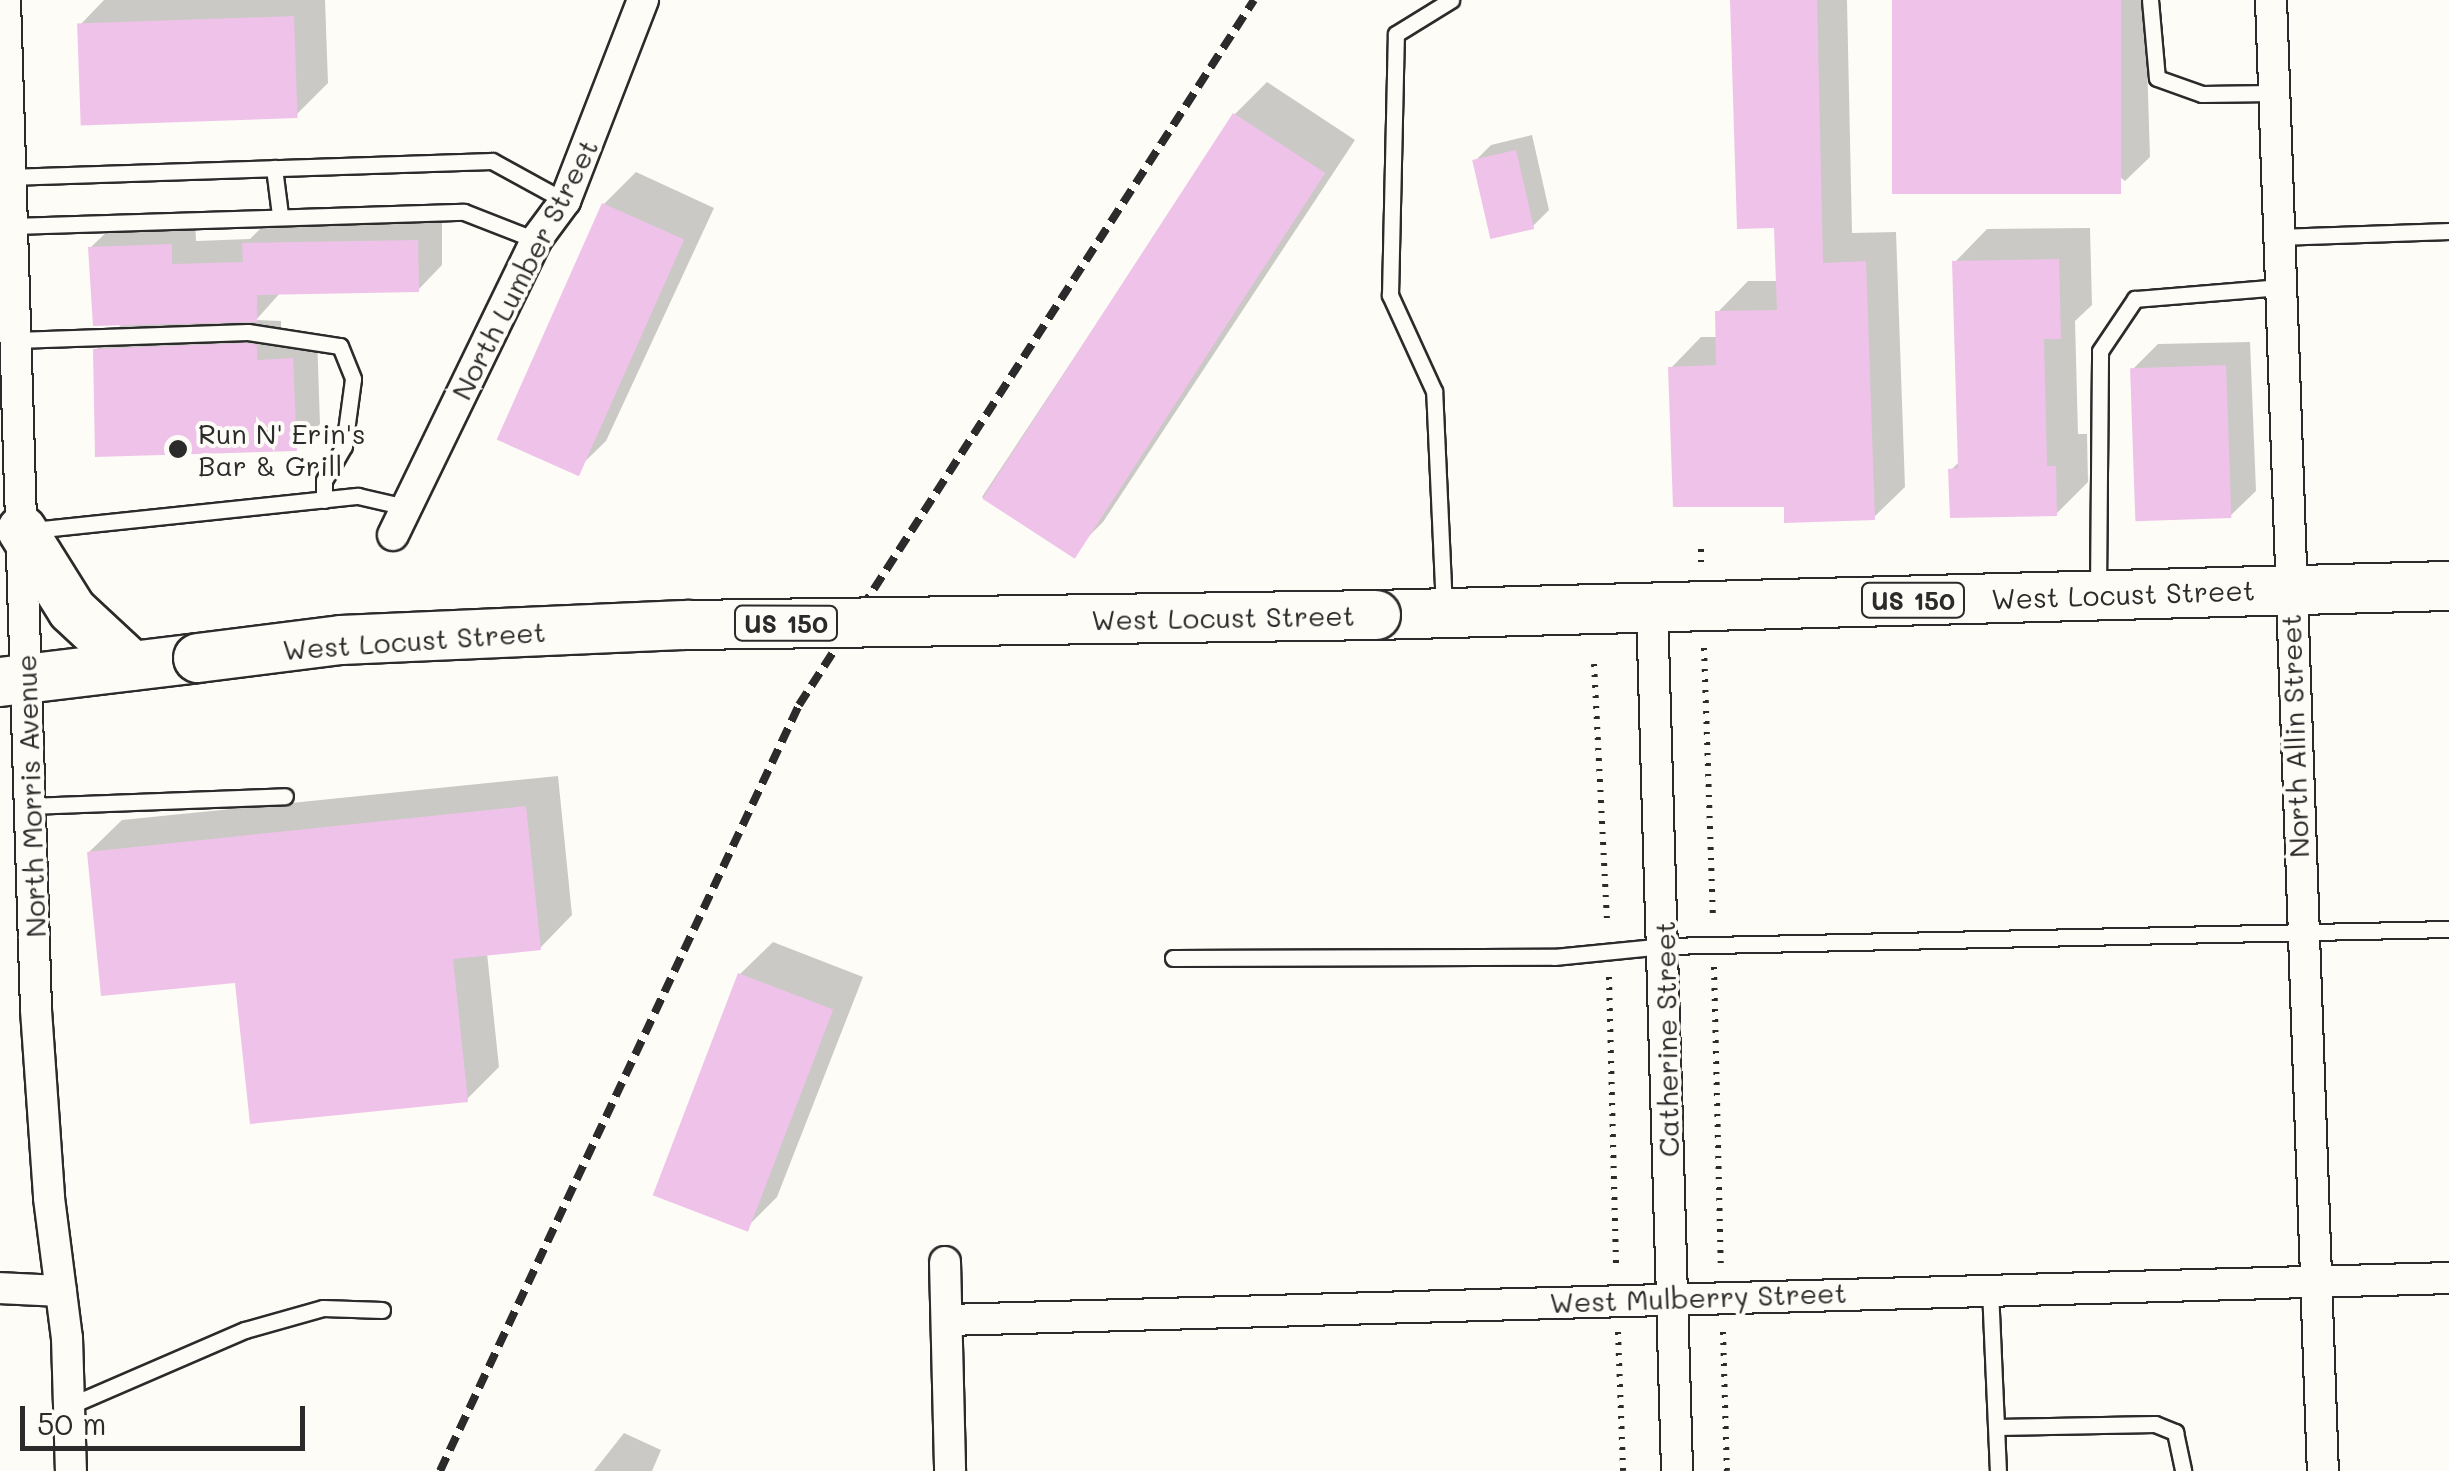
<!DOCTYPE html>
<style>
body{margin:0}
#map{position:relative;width:2449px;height:1471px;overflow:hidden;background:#fdfcf7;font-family:Mali,sans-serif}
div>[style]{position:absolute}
.shadow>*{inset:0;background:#0003}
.building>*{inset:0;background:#efc3e9;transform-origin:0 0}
.path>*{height:6px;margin-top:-3px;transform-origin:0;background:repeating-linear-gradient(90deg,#2b2b2b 0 2.5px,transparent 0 10.5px)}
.roads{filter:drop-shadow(2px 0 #2b2b2b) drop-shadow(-2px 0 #2b2b2b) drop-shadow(0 2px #2b2b2b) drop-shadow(0 -2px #2b2b2b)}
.service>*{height:15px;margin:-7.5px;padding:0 7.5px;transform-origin:7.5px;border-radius:7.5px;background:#fdfcf7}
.minor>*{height:30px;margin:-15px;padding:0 15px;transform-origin:15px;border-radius:15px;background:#fdfcf7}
.primary>*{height:48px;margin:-24px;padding:0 24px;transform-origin:24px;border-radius:24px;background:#fdfcf7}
.rail>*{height:8px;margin-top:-4px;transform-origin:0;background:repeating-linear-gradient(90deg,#2b2b2b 0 15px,transparent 0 23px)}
.bridges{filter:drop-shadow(2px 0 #2b2b2b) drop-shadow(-2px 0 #2b2b2b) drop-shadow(0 2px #2b2b2b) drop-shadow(0 -2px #2b2b2b)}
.primary-bridge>*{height:48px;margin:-24px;padding:0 24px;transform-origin:24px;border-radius:24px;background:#fdfcf7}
.dots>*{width:28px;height:28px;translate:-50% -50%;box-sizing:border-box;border:5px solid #fdfcf7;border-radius:50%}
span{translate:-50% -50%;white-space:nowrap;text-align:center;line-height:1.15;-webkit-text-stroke:8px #fdfcf7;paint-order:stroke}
.shield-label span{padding:2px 8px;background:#fdfcf7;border:2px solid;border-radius:8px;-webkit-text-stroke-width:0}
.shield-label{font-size:25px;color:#2b2b2b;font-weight:700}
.street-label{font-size:28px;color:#2b2b2b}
.poi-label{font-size:28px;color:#2b2b2b}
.left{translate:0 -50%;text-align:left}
.scale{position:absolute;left:20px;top:1406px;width:285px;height:45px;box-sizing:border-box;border:5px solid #2b2b2b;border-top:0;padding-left:12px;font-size:30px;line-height:35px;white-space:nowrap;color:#2b2b2b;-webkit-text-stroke:8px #fdfcf7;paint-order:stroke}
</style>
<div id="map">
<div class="shadow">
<div style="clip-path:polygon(104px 0,325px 0,328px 83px,296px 115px,80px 25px)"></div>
<div style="clip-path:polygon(1733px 0,1847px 0,1852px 233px,1896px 232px,1905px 487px,1874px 517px,1786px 504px,1671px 368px,1701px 337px,1718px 337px,1718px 312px,1748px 281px,1778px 281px,1776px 226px)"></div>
<div style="clip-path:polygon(1895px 0,2145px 0,2150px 157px,2125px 181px)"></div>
<div style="clip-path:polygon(1267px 82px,1355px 140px,1103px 522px,1071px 554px,982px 497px,1235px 114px)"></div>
<div style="clip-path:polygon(1532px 135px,1549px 210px,1532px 227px,1475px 161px,1491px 145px)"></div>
<div style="clip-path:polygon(636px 172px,714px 208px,606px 441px,573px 473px,604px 204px)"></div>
<div style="clip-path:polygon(442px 217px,442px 265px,418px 290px,281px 292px,256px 320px,281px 321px,281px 336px,317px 335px,320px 424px,296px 448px,96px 350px,123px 323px,90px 248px,115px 224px,195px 221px,196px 241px,250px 239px,270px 219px)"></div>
<div style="clip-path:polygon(2090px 228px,2092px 305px,2075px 321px,2078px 434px,2087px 434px,2088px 482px,2056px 514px,1951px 470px,1961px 460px,1955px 262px,1987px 229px)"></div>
<div style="clip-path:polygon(2250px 342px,2256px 491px,2231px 515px,2133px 369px,2158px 344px)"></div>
<div style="clip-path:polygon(558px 776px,572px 915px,540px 948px,487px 953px,499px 1067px,467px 1099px,237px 980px,89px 852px,122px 820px)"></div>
<div style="clip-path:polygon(773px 942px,863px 977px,777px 1197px,745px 1229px,740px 974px)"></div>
<div style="clip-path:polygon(624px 1433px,661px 1450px,652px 1471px,594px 1471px)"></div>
</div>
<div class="building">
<div style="clip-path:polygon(1730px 0,1817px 0,1823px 263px,1866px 261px,1875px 520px,1784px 523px,1784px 507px,1673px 507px,1668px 367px,1716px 365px,1715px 311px,1777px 310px,1774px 228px,1737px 229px)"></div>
<div style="left:1892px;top:0;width:229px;height:194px"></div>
<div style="left:294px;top:16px;width:102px;height:217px;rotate:88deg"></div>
<div style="left:1233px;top:113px;width:110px;height:460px;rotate:33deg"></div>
<div style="left:1516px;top:150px;width:81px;height:45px;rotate:77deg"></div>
<div style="left:602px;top:203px;width:90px;height:259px;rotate:24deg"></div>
<div style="clip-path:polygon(418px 240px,419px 292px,257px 295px,257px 322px,93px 326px,88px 247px,172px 244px,172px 264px,243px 262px,242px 243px)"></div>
<div style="clip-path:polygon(2059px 259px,2061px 339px,2044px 339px,2047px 466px,2056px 466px,2057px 516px,1950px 518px,1948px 469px,1958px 468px,1952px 261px)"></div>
<div style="clip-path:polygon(247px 343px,257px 345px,257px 360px,293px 358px,297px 451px,95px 457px,93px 349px)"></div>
<div style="left:2226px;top:365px;width:153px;height:96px;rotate:88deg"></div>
<div style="clip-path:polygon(526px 806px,541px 950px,453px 959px,468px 1102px,250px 1124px,235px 983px,101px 996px,87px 852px)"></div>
<div style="left:738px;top:973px;width:102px;height:238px;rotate:21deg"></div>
</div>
<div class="path">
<div style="left:1701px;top:549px;width:16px;rotate:90deg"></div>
<div style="left:1704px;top:648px;width:272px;rotate:88.1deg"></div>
<div style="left:1594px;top:664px;width:261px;rotate:87.1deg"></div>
<div style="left:1714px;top:967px;width:298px;rotate:88.7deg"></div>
<div style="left:1609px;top:977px;width:293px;rotate:88.6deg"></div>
<div style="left:1618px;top:1332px;width:139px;rotate:87.9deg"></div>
<div style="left:1723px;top:1332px;width:139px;rotate:88.4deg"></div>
</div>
<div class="roads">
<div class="service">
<div style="left:2150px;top:0;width:78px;rotate:84.9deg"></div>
<div style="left:2157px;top:78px;width:48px;rotate:19.6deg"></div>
<div style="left:2202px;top:94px;width:71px;rotate:-0.8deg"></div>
<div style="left:274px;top:168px;width:47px;rotate:82.7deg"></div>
<div style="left:8px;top:177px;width:484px;rotate:-1.9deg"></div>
<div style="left:492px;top:161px;width:83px;rotate:28.7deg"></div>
<div style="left:13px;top:226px;width:451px;rotate:-1.8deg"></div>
<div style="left:464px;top:212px;width:77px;rotate:21.3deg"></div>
<div style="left:2278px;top:237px;width:171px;rotate:-2deg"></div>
<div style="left:16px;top:340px;width:232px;rotate:-2deg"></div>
<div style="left:248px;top:332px;width:93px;rotate:8.7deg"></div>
<div style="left:340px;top:346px;width:35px;rotate:68deg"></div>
<div style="left:353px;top:379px;width:68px;rotate:97.7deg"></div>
<div style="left:344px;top:446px;width:39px;rotate:120deg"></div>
<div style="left:324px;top:480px;width:20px;rotate:90deg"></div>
<div style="left:33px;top:530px;width:327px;rotate:-6deg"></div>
<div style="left:358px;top:496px;width:49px;rotate:12.9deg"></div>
<div style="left:2098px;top:589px;width:238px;rotate:-89.5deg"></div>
<div style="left:2100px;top:351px;width:63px;rotate:-56.1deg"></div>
<div style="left:2135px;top:299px;width:145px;rotate:-4.7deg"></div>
<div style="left:1444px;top:608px;width:217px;rotate:-92.6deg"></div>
<div style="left:1434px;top:391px;width:106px;rotate:-114.6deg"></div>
<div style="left:1390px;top:295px;width:261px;rotate:-88.7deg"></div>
<div style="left:1396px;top:34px;width:65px;rotate:-31.7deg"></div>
<div style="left:30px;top:806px;width:255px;rotate:-2.2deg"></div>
<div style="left:1173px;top:958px;width:381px;rotate:-0.2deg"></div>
<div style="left:1554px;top:957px;width:112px;rotate:-5.7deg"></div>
<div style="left:1665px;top:946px;width:784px;rotate:-1.24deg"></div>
<div style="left:1990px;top:1289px;width:182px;rotate:87.5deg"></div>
<div style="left:69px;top:1406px;width:192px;rotate:-23.4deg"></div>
<div style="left:245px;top:1330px;width:81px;rotate:-15.8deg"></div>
<div style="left:323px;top:1308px;width:59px;rotate:1.9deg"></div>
<div style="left:1997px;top:1427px;width:158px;rotate:-1.1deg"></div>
<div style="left:2155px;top:1424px;width:22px;rotate:22deg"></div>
<div style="left:2175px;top:1432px;width:40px;rotate:78deg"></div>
</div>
<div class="minor">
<div style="left:5px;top:0;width:1010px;rotate:88.24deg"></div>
<div style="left:36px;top:1010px;width:188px;rotate:86deg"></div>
<div style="left:49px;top:1198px;width:141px;rotate:82.7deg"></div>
<div style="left:67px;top:1338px;width:133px;rotate:88.3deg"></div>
<div style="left:2271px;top:0;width:1472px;rotate:87.98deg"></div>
<div style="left:393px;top:535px;width:328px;rotate:-64.1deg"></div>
<div style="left:536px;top:240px;width:49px;rotate:-53.4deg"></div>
<div style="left:565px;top:201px;width:216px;rotate:-68.8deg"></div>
<div style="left:1652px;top:607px;width:864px;rotate:88.34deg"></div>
<div style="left:945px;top:1262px;width:209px;rotate:88.6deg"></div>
<div style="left:0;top:1288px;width:61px;rotate:2.8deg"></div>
<div style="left:947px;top:1320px;width:1503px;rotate:-1.6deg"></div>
</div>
<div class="primary">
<div style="left:22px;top:530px;width:94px;rotate:58deg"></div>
<div style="left:72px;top:610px;width:82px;rotate:43deg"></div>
<div style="left:1376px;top:615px;width:1073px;rotate:-1.55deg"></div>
<div style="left:0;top:682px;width:199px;rotate:-6.9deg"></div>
</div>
</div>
<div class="rail">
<div style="left:440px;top:1471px;width:846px;rotate:-64.89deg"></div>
<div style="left:799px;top:705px;width:839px;rotate:-57.16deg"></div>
</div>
<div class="bridges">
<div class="primary-bridge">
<div style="left:198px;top:658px;width:144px;rotate:-7.2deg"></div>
<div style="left:341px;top:640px;width:348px;rotate:-2.5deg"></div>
<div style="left:689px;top:625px;width:687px;rotate:-0.83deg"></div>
</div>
</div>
<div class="dots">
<div style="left:178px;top:449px;background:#2b2b2b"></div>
</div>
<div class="shield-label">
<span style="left:1913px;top:600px">US 150</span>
<span style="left:786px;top:623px">US 150</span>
</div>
<div class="street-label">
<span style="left:524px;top:269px;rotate:-63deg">North Lumber Street</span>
<span style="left:2123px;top:594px;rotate:-2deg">West Locust Street</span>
<span style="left:1223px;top:617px;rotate:-1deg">West Locust Street</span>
<span style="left:414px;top:640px;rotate:-4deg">West Locust Street</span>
<span style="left:2294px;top:736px;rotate:-92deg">North Allin Street</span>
<span style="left:30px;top:796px;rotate:-92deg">North Morris Avenue</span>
<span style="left:1666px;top:1039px;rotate:-91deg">Catherine Street</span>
<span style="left:1698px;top:1297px;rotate:-2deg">West Mulberry Street</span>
</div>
<div class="poi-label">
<span class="left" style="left:198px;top:449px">Run N' Erin's<br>Bar &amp; Grill</span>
</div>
<div class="scale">50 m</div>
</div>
